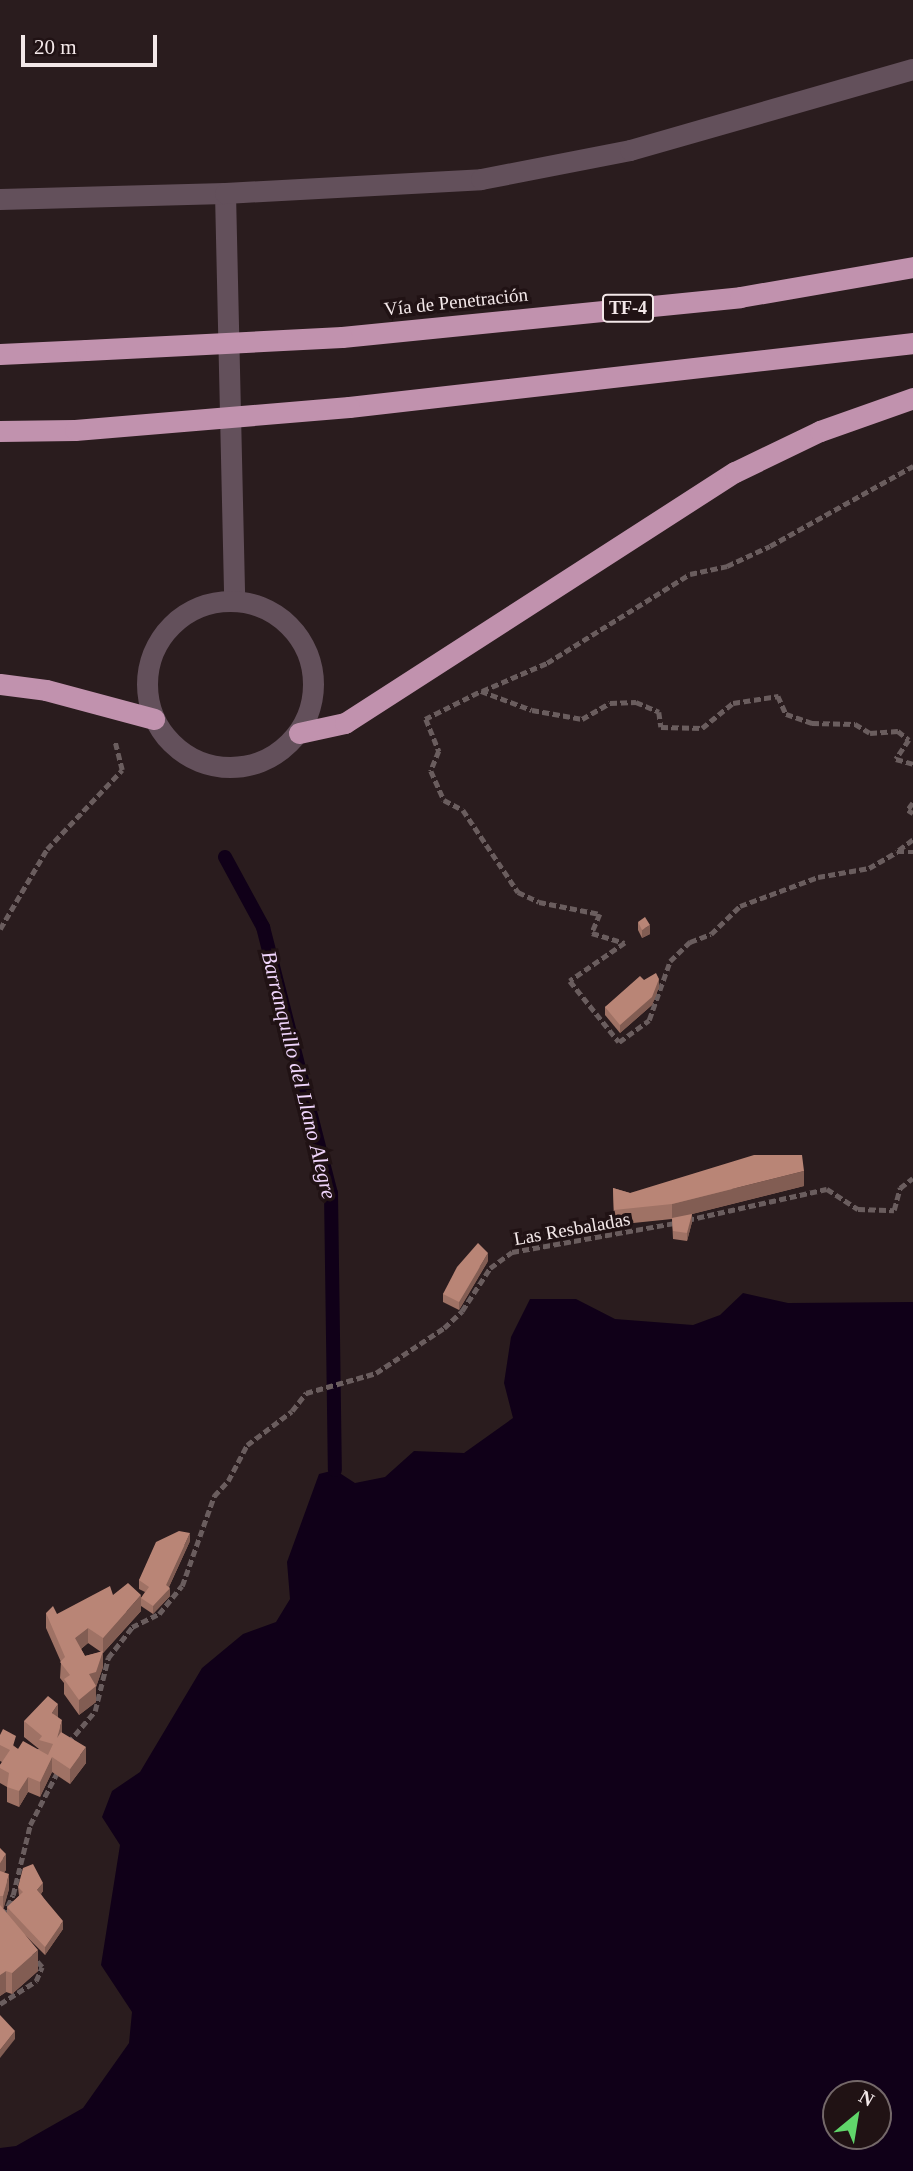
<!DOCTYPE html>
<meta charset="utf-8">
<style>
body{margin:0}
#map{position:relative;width:913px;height:2171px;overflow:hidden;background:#2a1c1e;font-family:"Times New Roman",serif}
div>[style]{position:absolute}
.water>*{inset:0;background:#100018}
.stream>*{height:14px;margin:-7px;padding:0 7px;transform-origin:7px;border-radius:7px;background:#100018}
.path>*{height:4.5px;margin-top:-2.25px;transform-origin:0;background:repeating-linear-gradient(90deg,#6a5d5e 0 7px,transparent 0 10.5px)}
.minor>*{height:21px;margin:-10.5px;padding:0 10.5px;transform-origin:10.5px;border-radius:10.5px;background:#63505b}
.minor>.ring{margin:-10.5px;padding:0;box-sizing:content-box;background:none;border:21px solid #63505b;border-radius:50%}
.highway>*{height:21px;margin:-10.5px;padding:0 10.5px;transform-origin:10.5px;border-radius:10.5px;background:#c192ae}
.highway-bridge>*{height:21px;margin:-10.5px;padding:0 10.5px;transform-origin:10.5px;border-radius:10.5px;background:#c192ae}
.wall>*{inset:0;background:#9f7265}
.shaded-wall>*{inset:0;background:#825d53}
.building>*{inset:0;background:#b98576}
span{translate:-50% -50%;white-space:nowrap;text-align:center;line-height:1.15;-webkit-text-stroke:7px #201214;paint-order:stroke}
.shield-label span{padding:2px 5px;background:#201214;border:2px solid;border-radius:5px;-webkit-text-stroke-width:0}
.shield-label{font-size:18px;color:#f3e8e9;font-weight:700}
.street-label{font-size:19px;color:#f3e8e9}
.water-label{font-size:21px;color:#f1d6fd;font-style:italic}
.north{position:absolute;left:822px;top:2080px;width:70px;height:70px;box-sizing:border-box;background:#201214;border:2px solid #746869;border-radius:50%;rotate:30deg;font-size:19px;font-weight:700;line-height:28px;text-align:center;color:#f3e8e9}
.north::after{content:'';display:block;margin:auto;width:24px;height:32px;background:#60d56a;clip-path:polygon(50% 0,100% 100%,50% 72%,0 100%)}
.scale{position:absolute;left:21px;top:35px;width:136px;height:32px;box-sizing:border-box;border:4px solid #f3e8e9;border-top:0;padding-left:9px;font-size:21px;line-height:24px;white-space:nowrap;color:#f3e8e9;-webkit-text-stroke:5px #201214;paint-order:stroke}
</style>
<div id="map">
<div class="water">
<div style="clip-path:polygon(evenodd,743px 1293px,788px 1303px,913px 1302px,913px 2171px,0 2171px,0 2148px,16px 2146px,83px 2108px,129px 2043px,132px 2012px,101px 1965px,120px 1845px,102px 1817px,112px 1791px,140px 1772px,202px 1668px,243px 1634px,276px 1622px,290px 1599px,287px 1562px,319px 1474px,335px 1470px,355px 1483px,385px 1477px,414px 1451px,464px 1453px,513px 1418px,504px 1383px,511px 1337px,530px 1299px,576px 1299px,615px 1319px,693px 1325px,720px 1315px,743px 1293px,836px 2094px,878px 2094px,878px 2136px,836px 2136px,836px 2094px)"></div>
</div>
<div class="stream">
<div style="left:225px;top:857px;width:80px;rotate:61.5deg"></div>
<div style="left:263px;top:927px;width:275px;rotate:75.7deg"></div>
<div style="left:331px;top:1193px;width:277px;rotate:89.2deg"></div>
</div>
<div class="path">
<div style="left:482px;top:691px;width:71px;rotate:-23.3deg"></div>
<div style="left:547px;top:663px;width:168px;rotate:-31.9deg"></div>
<div style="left:690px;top:574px;width:38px;rotate:-12deg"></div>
<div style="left:727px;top:566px;width:47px;rotate:-24.9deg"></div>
<div style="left:770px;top:546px;width:164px;rotate:-29.2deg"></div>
<div style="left:425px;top:719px;width:63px;rotate:-26.6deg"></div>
<div style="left:481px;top:691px;width:54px;rotate:20.4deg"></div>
<div style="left:532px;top:710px;width:51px;rotate:10.2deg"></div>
<div style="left:582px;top:719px;width:32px;rotate:-30deg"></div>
<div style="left:610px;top:703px;width:26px;rotate:-2deg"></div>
<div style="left:636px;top:702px;width:25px;rotate:23deg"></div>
<div style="left:659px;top:712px;width:15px;rotate:82deg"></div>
<div style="left:661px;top:727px;width:41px;rotate:1.4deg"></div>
<div style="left:702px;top:728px;width:40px;rotate:-39deg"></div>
<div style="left:733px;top:703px;width:46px;rotate:-8.8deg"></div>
<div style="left:778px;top:696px;width:20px;rotate:66deg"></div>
<div style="left:786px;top:714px;width:28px;rotate:19deg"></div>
<div style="left:812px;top:723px;width:43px;rotate:1.3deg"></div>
<div style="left:855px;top:724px;width:17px;rotate:31deg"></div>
<div style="left:870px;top:733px;width:28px;rotate:-4deg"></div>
<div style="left:898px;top:731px;width:14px;rotate:39deg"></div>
<div style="left:909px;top:740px;width:23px;rotate:124deg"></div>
<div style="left:896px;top:759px;width:18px;rotate:16deg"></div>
<div style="left:426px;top:719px;width:35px;rotate:68deg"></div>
<div style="left:439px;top:751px;width:22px;rotate:112deg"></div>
<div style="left:431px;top:771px;width:32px;rotate:66deg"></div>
<div style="left:444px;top:800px;width:21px;rotate:28deg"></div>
<div style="left:463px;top:810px;width:99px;rotate:56.1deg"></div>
<div style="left:518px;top:892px;width:23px;rotate:25deg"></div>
<div style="left:539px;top:902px;width:62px;rotate:11.1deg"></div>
<div style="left:600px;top:914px;width:21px;rotate:113deg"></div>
<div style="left:592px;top:933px;width:34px;rotate:17deg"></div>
<div style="left:625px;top:943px;width:67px;rotate:145.4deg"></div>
<div style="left:570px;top:981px;width:78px;rotate:51.2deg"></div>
<div style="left:619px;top:1042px;width:37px;rotate:-36deg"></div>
<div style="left:649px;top:1020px;width:63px;rotate:-70.4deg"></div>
<div style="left:670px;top:961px;width:28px;rotate:-44deg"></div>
<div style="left:690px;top:942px;width:22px;rotate:-21deg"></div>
<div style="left:711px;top:934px;width:40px;rotate:-44deg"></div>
<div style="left:740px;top:906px;width:83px;rotate:-20.4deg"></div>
<div style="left:818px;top:877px;width:52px;rotate:-10deg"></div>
<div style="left:869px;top:868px;width:32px;rotate:-30deg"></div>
<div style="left:913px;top:803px;width:9px;rotate:126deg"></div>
<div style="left:908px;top:810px;width:6px;rotate:31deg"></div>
<div style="left:913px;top:840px;width:20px;rotate:143deg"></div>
<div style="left:897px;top:852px;width:16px"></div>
<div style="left:0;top:929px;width:93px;rotate:-59.6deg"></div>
<div style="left:47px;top:849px;width:109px;rotate:-46.5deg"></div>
<div style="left:122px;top:770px;width:29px;rotate:-104deg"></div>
<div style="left:687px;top:1220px;width:143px;rotate:-12.5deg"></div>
<div style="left:827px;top:1189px;width:37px;rotate:33deg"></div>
<div style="left:858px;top:1209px;width:36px;rotate:2deg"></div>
<div style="left:894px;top:1210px;width:23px;rotate:-75deg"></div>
<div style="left:900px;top:1188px;width:16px;rotate:-38deg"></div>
<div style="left:68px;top:1743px;width:42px;rotate:-49.8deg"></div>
<div style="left:95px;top:1711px;width:55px;rotate:-76.2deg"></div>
<div style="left:108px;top:1658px;width:39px;rotate:-52deg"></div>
<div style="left:132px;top:1627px;width:30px;rotate:-26deg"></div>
<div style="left:159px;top:1614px;width:36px;rotate:-51deg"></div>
<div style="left:182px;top:1586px;width:96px;rotate:-70.4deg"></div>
<div style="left:214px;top:1496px;width:21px;rotate:-47deg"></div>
<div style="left:228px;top:1481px;width:41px;rotate:-62.2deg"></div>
<div style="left:247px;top:1445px;width:56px;rotate:-37.1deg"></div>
<div style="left:292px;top:1411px;width:23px;rotate:-52deg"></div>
<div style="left:306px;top:1393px;width:73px;rotate:-15.9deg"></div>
<div style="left:376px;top:1373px;width:82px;rotate:-33.5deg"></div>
<div style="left:444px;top:1328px;width:25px;rotate:-43deg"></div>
<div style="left:462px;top:1311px;width:51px;rotate:-56.9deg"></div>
<div style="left:490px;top:1268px;width:27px;rotate:-36deg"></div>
<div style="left:512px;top:1252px;width:166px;rotate:-10.1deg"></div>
<div style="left:3px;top:1916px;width:23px;rotate:-65deg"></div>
<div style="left:13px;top:1895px;width:72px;rotate:-76.3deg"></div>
<div style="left:30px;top:1825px;width:61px;rotate:-62.6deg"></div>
<div style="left:0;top:2004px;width:43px;rotate:-32.6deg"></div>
<div style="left:36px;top:1981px;width:15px;rotate:-67deg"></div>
<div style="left:42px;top:1967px;width:12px;rotate:-132deg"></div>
</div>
<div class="minor">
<div style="left:225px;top:193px;width:407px;rotate:88.7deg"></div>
<div style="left:0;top:199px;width:225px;rotate:-1.5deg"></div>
<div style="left:225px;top:193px;width:256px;rotate:-3.1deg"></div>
<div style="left:481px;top:179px;width:152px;rotate:-11deg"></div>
<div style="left:630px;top:150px;width:294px;rotate:-16deg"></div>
<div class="ring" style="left:147px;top:601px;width:145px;height:145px"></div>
</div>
<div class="highway">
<div style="left:342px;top:337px;width:400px;rotate:-5.7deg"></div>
<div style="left:740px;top:297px;width:176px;rotate:-9.8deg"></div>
<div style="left:0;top:354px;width:86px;rotate:-2.7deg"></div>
<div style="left:349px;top:407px;width:568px;rotate:-6.47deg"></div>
<div style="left:0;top:431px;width:75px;rotate:-0.8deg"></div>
<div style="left:0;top:684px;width:46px;rotate:7.4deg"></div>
<div style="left:46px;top:690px;width:112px;rotate:15deg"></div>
<div style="left:299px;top:733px;width:47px;rotate:-12.3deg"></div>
<div style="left:345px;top:723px;width:464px;rotate:-32.8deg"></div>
<div style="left:735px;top:472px;width:94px;rotate:-25.8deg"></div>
<div style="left:820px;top:431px;width:99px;rotate:-19.5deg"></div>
</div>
<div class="highway-bridge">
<div style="left:86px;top:350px;width:256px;rotate:-2.9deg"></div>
<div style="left:75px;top:430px;width:275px;rotate:-4.8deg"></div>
</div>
<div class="wall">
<div style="clip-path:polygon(638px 922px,650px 934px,642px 938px,638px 930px)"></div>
<div style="clip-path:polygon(644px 980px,659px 987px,652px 1005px,620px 1033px,605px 1015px,605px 1007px)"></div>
<div style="clip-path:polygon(804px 1186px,692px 1214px,692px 1222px,687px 1241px,673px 1239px,672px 1219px,614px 1225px,613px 1188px,630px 1193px)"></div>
<div style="clip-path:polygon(488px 1261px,459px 1310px,443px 1302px,443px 1294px)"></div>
<div style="clip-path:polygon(190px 1541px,169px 1587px,170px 1596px,153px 1614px,141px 1606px,141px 1598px,145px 1592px,139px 1589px,139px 1580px)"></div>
<div style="clip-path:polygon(evenodd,141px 1611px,103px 1653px,103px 1667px,96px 1687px,96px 1702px,79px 1715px,64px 1694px,64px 1683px,60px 1678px,61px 1662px,46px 1628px,46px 1613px,57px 1614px,141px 1611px,88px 1643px,101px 1652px,85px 1656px,81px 1649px,88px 1643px)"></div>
<div style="clip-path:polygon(58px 1718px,62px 1733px,86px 1763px,70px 1784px,52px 1772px,40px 1797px,28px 1792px,19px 1807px,7px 1802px,7px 1787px,0 1783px,0 1765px,2px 1762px,0 1761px,0 1735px,18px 1749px,39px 1749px,24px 1737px,24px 1721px)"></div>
<div style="clip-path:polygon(0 1848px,6px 1870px,4px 1872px,9px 1889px,3px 1909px,7px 1913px,7px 1907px,19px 1896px,18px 1887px,43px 1891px,41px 1894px,63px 1929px,45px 1955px,25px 1935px,38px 1971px,12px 1994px,6px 1992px,0 1996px)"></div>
</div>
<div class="shaded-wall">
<div style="clip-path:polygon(650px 925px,650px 934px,642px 938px,642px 930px)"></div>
<div style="clip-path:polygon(659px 979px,659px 987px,652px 1005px,620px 1033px,620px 1025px)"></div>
<div style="clip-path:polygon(804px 1171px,804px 1186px,692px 1214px,692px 1222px,687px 1241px,687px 1233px,672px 1219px,672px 1204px)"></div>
<div style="clip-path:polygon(488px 1253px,488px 1261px,459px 1310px,459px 1302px)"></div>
<div style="clip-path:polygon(190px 1533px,190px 1541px,167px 1591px,170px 1588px,170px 1596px,153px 1614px,153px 1606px,166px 1585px)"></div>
<div style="clip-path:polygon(141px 1595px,141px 1611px,103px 1653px,103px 1667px,96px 1687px,96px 1702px,79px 1715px,79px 1700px,89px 1674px,103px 1652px,103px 1638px)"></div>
<div style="clip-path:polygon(88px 1628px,88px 1643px,75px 1654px,75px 1638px)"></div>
<div style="clip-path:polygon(58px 1704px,58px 1720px,52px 1713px)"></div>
<div style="clip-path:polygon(62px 1720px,62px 1736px,57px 1738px)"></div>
<div style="clip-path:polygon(86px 1747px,86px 1763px,70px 1784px,70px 1769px)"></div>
<div style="clip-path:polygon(52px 1757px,52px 1772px,40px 1797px,40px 1782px)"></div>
<div style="clip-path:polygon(28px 1777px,28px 1792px,19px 1807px,19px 1791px)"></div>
<div style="clip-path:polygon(6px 1854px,6px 1870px,0 1878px,0 1863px)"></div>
<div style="clip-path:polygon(9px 1874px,9px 1889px,3px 1911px,3px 1896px)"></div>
<div style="clip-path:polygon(43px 1883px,43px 1891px,37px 1898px,37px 1890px)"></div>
<div style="clip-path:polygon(63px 1921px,63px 1929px,45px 1955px,45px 1947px)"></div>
<div style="clip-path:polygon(38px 1950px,38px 1971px,12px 1994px,12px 1973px)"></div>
<div style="clip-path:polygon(6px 1971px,6px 1992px,0 1996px,0 1975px)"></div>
<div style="clip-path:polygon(15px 2031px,15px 2039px,0 2058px,0 2050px)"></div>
</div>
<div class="building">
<div style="clip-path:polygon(645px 917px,650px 925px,642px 930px,638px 922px)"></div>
<div style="clip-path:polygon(656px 973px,659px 979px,652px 997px,620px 1025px,605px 1007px,640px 976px,644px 980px)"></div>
<div style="clip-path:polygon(754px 1155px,802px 1155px,804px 1171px,672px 1204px,614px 1210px,613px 1188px,630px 1193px)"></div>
<div style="clip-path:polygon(692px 1214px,687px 1233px,673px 1231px,672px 1218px)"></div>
<div style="clip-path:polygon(478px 1243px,488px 1253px,459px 1302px,443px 1294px,457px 1267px)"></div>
<div style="clip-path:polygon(179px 1531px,190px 1533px,166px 1585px,170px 1588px,153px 1606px,141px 1598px,149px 1587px,139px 1580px,156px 1542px)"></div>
<div style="clip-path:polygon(128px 1583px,141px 1595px,103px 1638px,88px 1628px,75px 1638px,85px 1656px,103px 1651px,96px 1672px,89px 1674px,96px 1686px,79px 1700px,64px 1679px,70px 1675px,60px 1662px,65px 1657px,46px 1613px,53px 1606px,57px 1614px,110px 1586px,113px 1595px)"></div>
<div style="clip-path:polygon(48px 1696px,58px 1704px,52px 1713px,62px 1720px,57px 1738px,61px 1732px,86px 1747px,70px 1769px,52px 1757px,40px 1782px,28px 1777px,19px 1791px,7px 1787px,9px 1773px,0 1768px,0 1765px,10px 1750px,0 1745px,0 1735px,3px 1729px,16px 1736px,13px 1746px,18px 1749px,23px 1741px,48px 1755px,53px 1744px,39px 1740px,42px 1736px,24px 1721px)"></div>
<div style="clip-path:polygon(0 1848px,6px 1854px,0 1863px)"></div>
<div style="clip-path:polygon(33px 1864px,43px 1883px,37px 1890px,63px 1921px,45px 1947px,7px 1907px,23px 1892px,18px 1887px,23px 1868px)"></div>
<div style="clip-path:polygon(0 1871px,9px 1874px,3px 1896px,0 1896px)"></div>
<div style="clip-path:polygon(0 1905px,38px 1950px,12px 1973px,6px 1971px,0 1975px)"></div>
<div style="clip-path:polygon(0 2015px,15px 2031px,0 2050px)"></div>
</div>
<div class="shield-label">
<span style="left:628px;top:308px">TF-4</span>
</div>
<div class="street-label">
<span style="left:456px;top:302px;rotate:-6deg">Vía de Penetración</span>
<span style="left:572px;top:1229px;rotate:-10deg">Las Resbaladas</span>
</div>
<div class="water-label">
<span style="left:299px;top:1075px;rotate:76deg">Barranquillo del Llano Alegre</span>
</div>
<div class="north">N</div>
<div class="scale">20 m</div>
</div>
